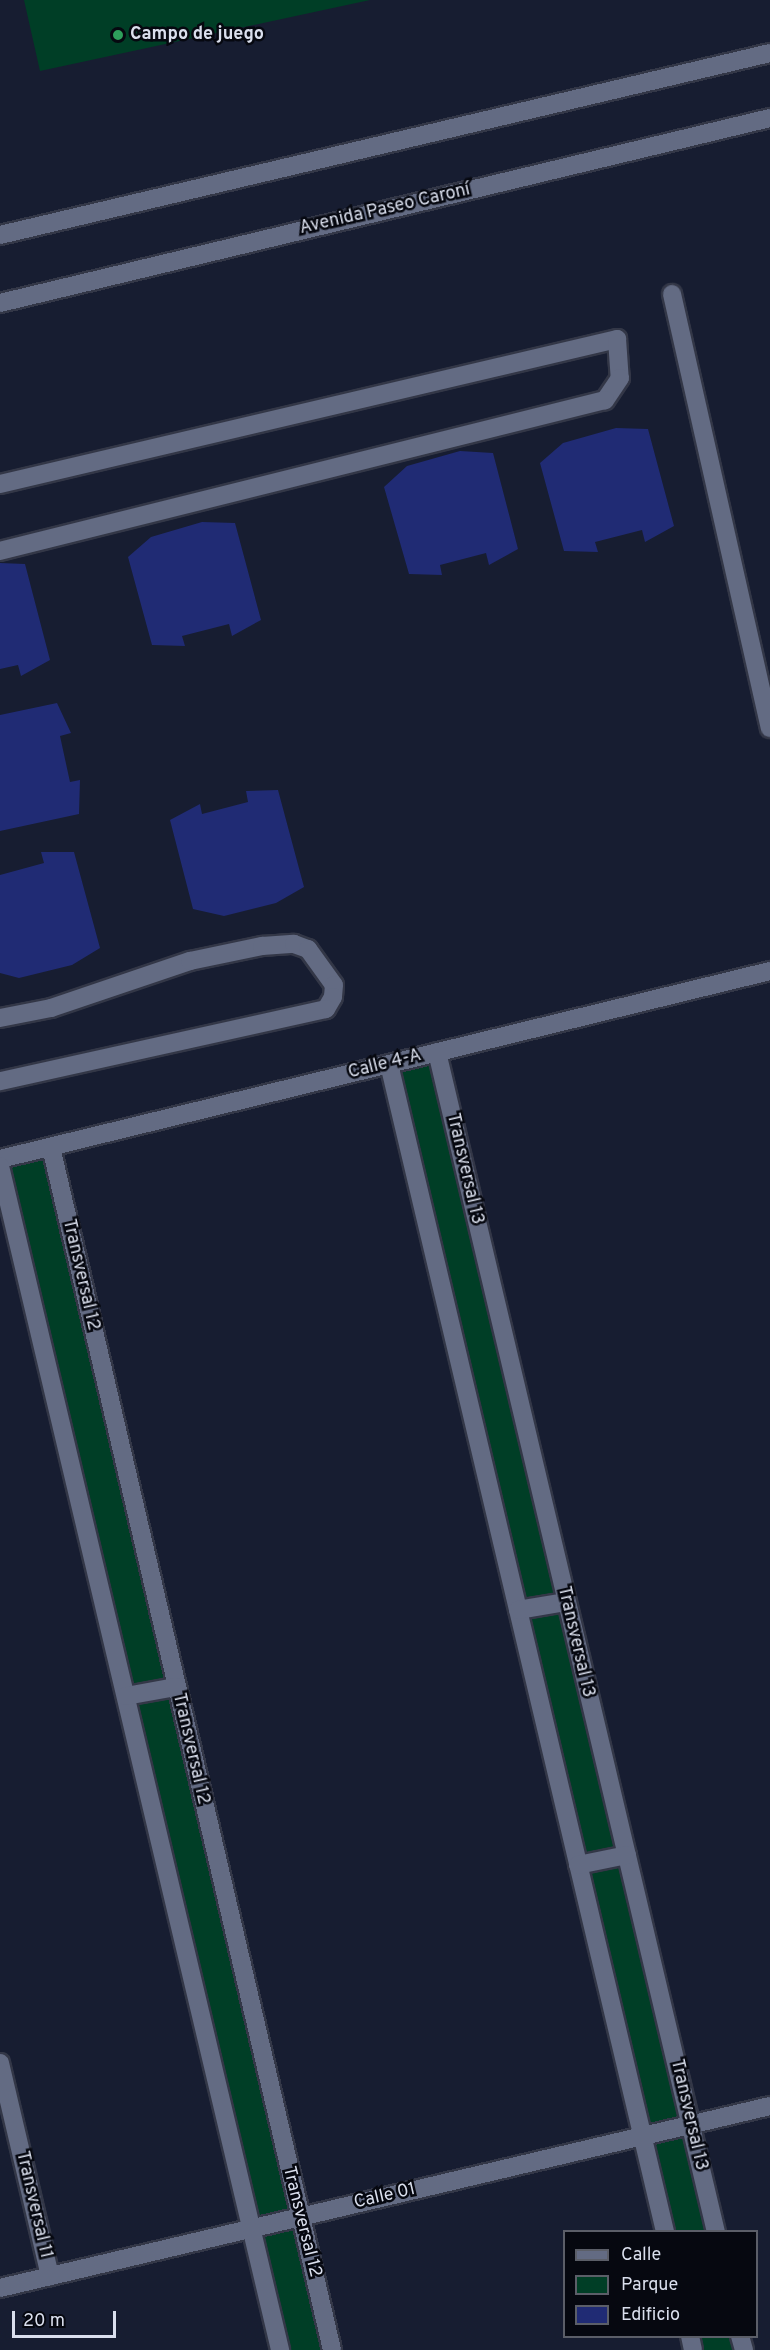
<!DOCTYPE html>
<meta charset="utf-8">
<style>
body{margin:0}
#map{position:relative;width:770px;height:2350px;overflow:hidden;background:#171d31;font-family:Overpass,sans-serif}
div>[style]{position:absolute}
.green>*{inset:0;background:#003e26;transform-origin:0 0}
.building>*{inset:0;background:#202b74}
.roads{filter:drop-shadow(2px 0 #333747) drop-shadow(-2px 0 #333747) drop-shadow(0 2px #333747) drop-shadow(0 -2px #333747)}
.minor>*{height:18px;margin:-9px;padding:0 9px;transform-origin:9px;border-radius:9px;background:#636b83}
.dots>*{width:16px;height:16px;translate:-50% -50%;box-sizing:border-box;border:3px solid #060810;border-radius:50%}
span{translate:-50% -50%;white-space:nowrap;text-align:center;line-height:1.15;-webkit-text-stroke:5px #060810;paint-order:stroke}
.poi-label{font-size:18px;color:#dadfed;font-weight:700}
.left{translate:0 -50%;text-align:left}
.street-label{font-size:18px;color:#dadfed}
.legend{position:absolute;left:563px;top:2230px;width:195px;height:108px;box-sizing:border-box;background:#060810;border:2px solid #5b5e68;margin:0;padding:8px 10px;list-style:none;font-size:18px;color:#dadfed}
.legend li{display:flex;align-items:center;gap:12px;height:30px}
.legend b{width:30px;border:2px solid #5b5e68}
.scale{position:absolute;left:12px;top:2311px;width:104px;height:27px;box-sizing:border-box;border:3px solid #dadfed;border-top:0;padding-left:8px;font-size:18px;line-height:21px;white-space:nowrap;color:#dadfed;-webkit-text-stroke:4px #060810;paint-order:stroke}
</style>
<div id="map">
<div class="green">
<div style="clip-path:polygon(24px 0,370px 0,40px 71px)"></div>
<div style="left:435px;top:1052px;width:1212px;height:48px;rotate:77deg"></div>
<div style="left:50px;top:1146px;width:1236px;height:52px;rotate:77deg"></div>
<div style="left:690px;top:2337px;width:50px;height:13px"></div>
</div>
<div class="building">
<div style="clip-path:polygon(616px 428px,648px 429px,674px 526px,645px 542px,642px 530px,595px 542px,598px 552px,564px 551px,540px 463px,563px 443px)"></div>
<div style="clip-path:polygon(460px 451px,493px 453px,518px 549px,489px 565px,486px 553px,440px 565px,442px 575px,409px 574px,384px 487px,407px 466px)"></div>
<div style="clip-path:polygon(202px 522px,235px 523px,261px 620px,232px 636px,229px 624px,182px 636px,185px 646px,152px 645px,128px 557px,151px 537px)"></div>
<div style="clip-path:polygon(0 563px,25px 564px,50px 660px,21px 676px,18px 665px,0 669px)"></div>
<div style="clip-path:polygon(57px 703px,71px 733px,60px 736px,70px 782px,80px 780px,79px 814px,0 831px,0 715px)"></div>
<div style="clip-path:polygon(278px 790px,304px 887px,276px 903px,224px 916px,193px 909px,170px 820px,200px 804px,202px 814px,248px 802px,246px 791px)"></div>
<div style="clip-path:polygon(41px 852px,74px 852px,100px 948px,72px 965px,19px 978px,0 973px,0 875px,44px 863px)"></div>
</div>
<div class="roads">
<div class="minor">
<div style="left:0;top:235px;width:791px;rotate:-13.3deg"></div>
<div style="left:672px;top:294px;width:445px;rotate:77.3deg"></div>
<div style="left:0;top:303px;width:792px;rotate:-13.51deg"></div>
<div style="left:0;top:484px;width:634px;rotate:-13.22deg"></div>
<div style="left:617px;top:339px;width:39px;rotate:86deg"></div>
<div style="left:620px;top:378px;width:27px;rotate:124deg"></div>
<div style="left:605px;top:400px;width:624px;rotate:165.99deg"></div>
<div style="left:0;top:1018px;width:52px;rotate:-11.1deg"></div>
<div style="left:51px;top:1008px;width:147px;rotate:-18.7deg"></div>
<div style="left:190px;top:961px;width:74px;rotate:-11.8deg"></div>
<div style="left:262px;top:946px;width:32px;rotate:-4deg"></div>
<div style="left:294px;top:944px;width:15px;rotate:20deg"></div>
<div style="left:308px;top:949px;width:44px;rotate:54.2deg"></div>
<div style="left:334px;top:985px;width:12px;rotate:95deg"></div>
<div style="left:333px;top:997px;width:14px;rotate:120deg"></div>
<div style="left:326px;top:1009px;width:334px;rotate:167.5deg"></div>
<div style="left:437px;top:1052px;width:1213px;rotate:76.7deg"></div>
<div style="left:389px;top:1064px;width:1200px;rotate:76.7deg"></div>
<div style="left:51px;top:1147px;width:1235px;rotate:76.85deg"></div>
<div style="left:0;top:1159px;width:793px;rotate:-13.72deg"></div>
<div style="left:0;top:1166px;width:1217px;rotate:76.69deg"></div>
<div style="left:518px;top:1610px;width:49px;rotate:-9.5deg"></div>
<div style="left:126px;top:1696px;width:51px;rotate:-10.2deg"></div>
<div style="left:578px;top:1865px;width:50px;rotate:-11.5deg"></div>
<div style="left:0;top:2063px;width:219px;rotate:76.8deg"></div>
<div style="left:0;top:2288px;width:791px;rotate:-13.3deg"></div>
<div style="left:690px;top:2336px;width:14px;rotate:78deg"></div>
<div style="left:740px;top:2336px;width:15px;rotate:74deg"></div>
</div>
</div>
<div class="dots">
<div style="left:118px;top:35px;background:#2e9e5b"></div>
</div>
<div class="poi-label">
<span class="left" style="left:130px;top:35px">Campo de juego</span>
</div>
<div class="street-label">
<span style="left:385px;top:210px;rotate:-13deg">Avenida Paseo Caroní</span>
<span style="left:385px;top:1065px;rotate:-14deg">Calle 4-A</span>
<span style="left:464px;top:1169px;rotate:77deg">Transversal 13</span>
<span style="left:80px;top:1275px;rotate:77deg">Transversal 12</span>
<span style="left:575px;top:1642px;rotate:77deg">Transversal 13</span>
<span style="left:190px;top:1749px;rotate:77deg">Transversal 12</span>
<span style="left:688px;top:2115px;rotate:77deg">Transversal 13</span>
<span style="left:385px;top:2197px;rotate:-13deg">Calle 01</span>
<span style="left:33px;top:2205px;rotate:77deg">Transversal 11</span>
<span style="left:301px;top:2222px;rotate:76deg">Transversal 12</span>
</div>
<ul class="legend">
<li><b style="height:8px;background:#636b83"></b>Calle</li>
<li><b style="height:16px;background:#003e26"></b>Parque</li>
<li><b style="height:16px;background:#202b74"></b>Edificio</li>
</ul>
<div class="scale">20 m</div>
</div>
